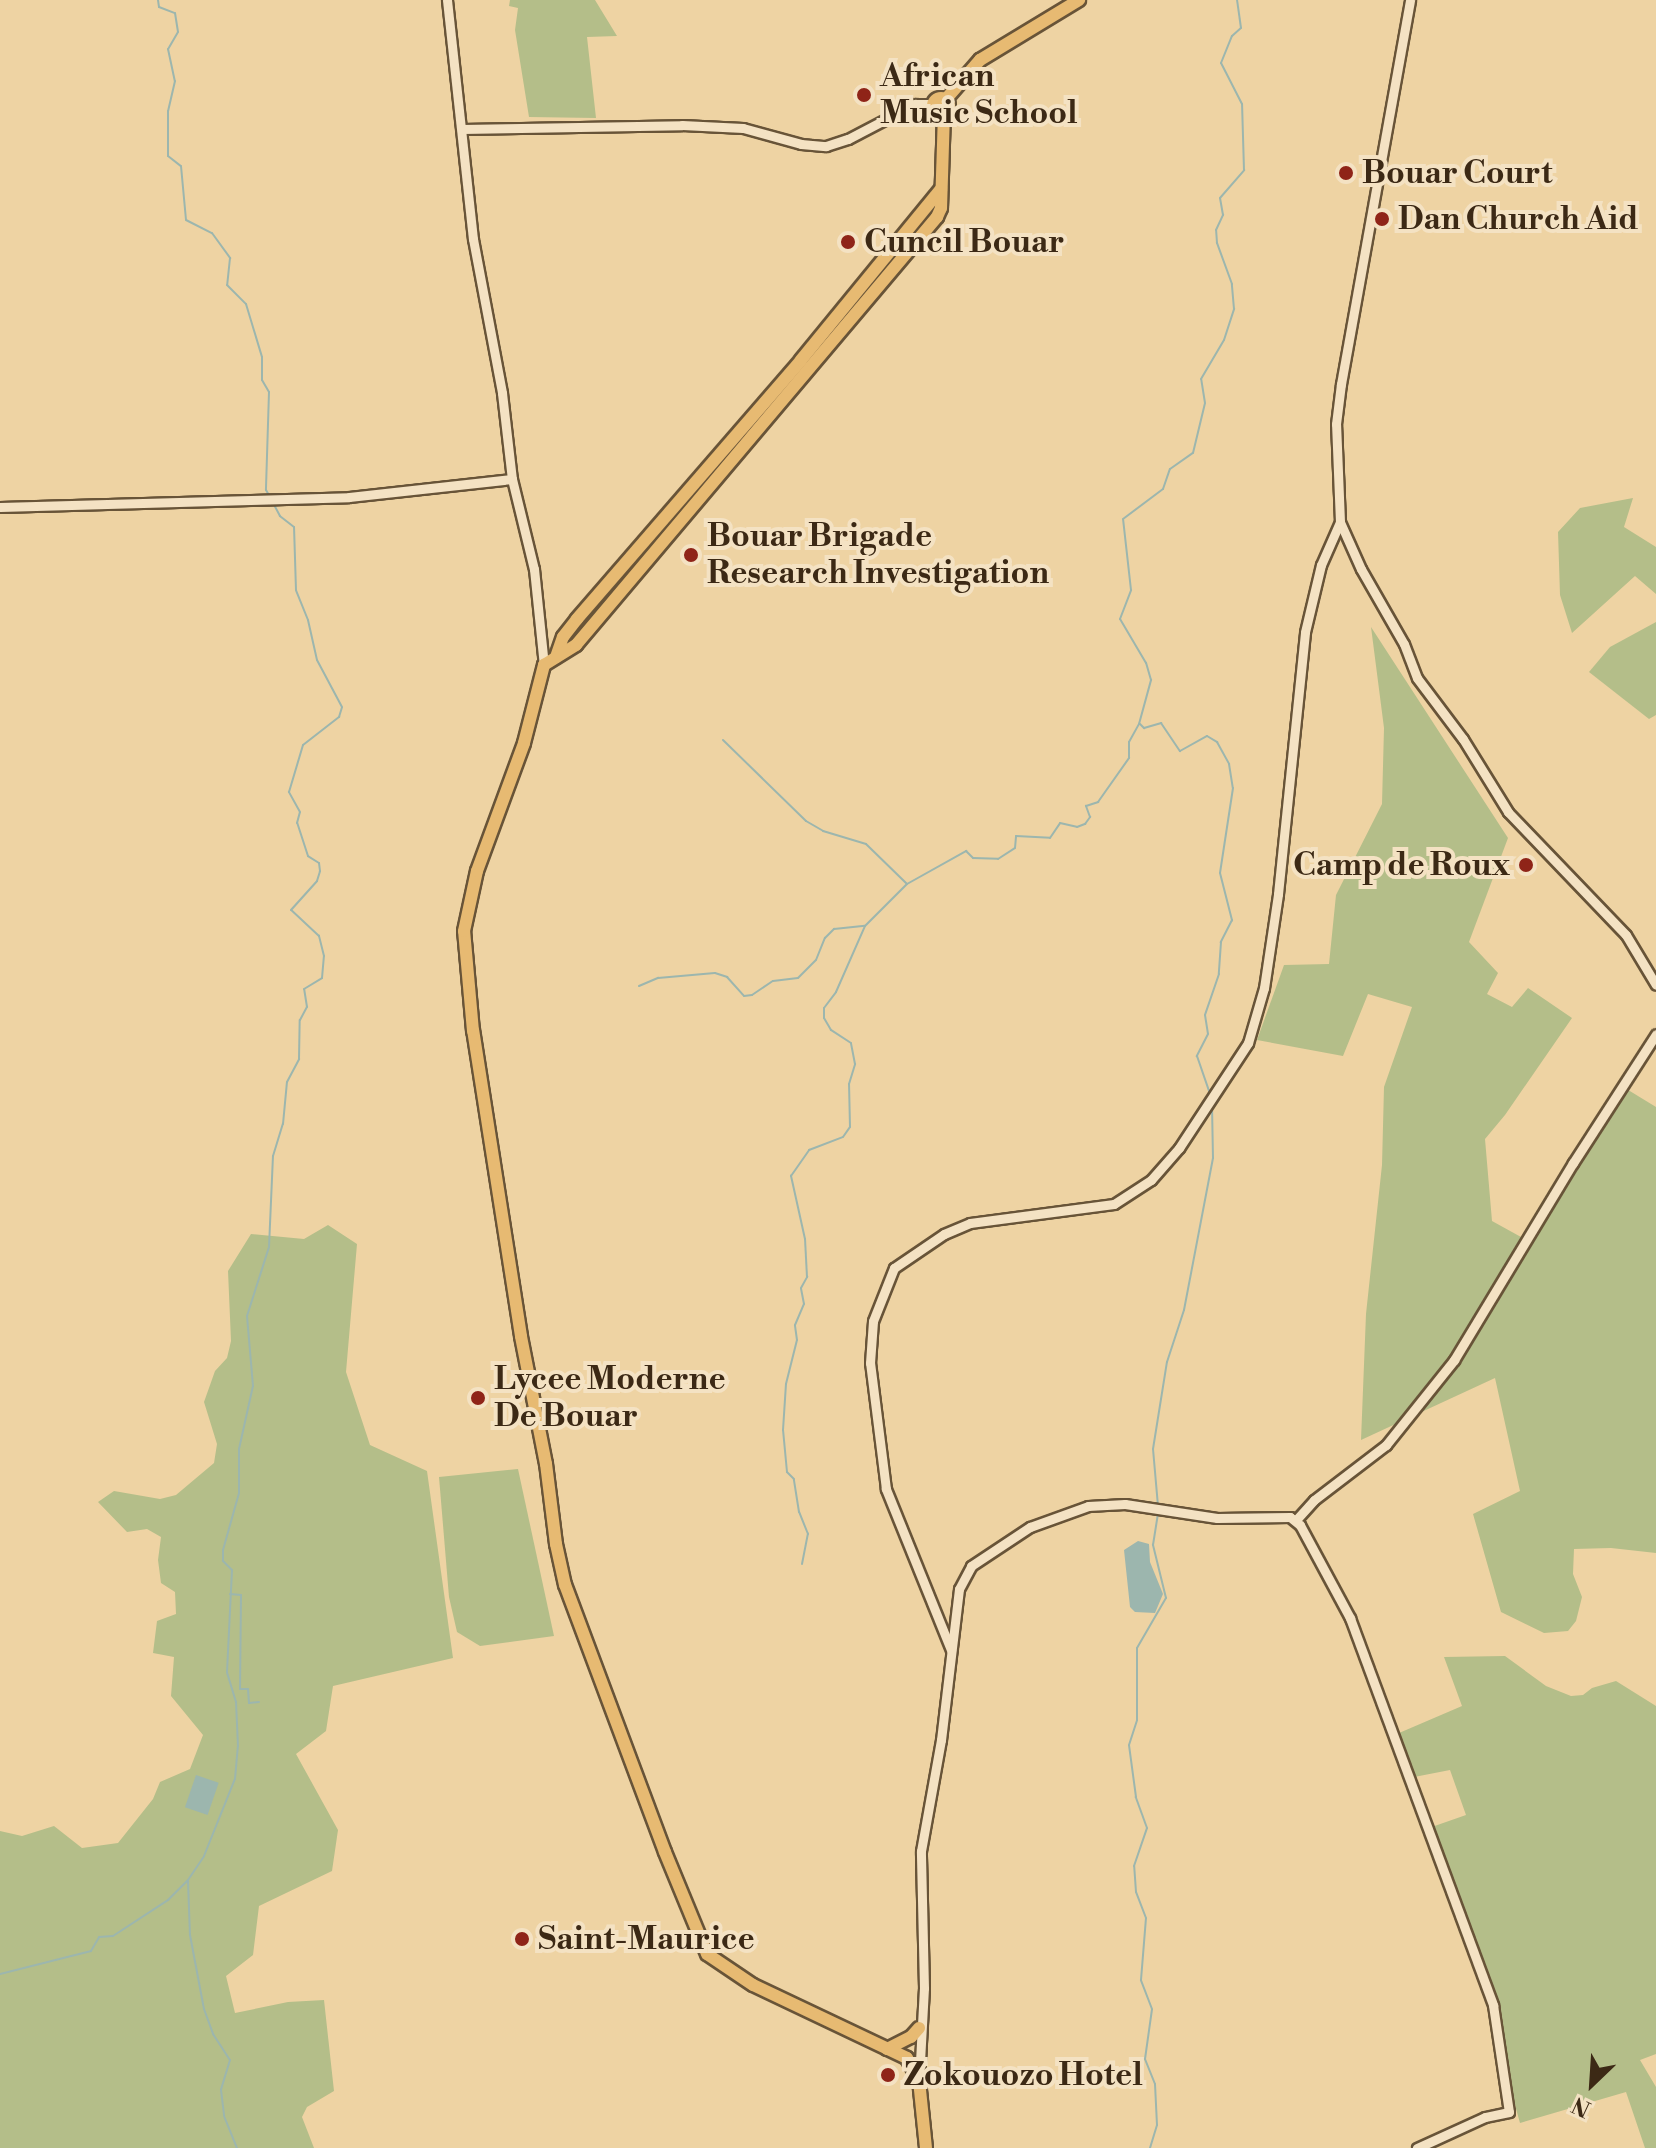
<!DOCTYPE html>
<style>
body{margin:0}
#map{position:relative;width:1656px;height:2148px;overflow:hidden;background:#eed3a3;font-family:"Libre Bodoni",serif}
div>[style]{position:absolute}
.green>*{inset:0;background:#b4be89}
.water>*{inset:0;background:#9cb6ae;transform-origin:0 0}
.stream>*{height:2px;margin:-1px;padding:0 1px;transform-origin:1px;border-radius:1px;background:#9cb6ae}
.roads{filter:drop-shadow(2px 0 #685438) drop-shadow(-2px 0 #685438) drop-shadow(0 2px #685438) drop-shadow(0 -2px #685438)}
.minor>*{height:9px;margin:-4.5px;padding:0 4.5px;transform-origin:4.5px;border-radius:4.5px;background:#f4e2c3}
.major>*{height:12px;margin:-6px;padding:0 6px;transform-origin:6px;border-radius:6px;background:#e7ba72}
.major>.ring{margin:-6px;padding:0;box-sizing:content-box;background:none;border:12px solid #e7ba72;border-radius:50%}
.dots>*{width:22px;height:22px;translate:-50% -50%;box-sizing:border-box;border:4px solid #f4e2c3;border-radius:50%}
span{translate:-50% -50%;white-space:nowrap;text-align:center;line-height:1.15;-webkit-text-stroke:8px #f4e2c3;paint-order:stroke}
.poi-label{font-size:32px;color:#3c2915;font-weight:700}
.left{translate:0 -50%;text-align:left}
.right{translate:-100% -50%;text-align:right}
.north{position:absolute;left:1552px;top:2044px;width:80px;height:80px;-webkit-text-stroke:6px #f4e2c3;paint-order:stroke;rotate:205deg;font-size:22px;font-weight:700;line-height:32px;text-align:center;color:#3c2915}
.north::after{content:'';display:block;margin:auto;width:28px;height:36px;background:#3c2915;clip-path:polygon(50% 0,100% 100%,50% 72%,0 100%)}
</style>
<div id="map">
<div class="green">
<div style="clip-path:polygon(510px 0,595px 0,617px 36px,587px 37px,596px 118px,529px 117px,515px 30px,518px 8px,509px 6px)"></div>
<div style="clip-path:polygon(1633px 498px,1624px 527px,1656px 547px,1656px 594px,1635px 576px,1572px 633px,1560px 595px,1558px 532px,1580px 508px)"></div>
<div style="clip-path:polygon(1656px 622px,1656px 715px,1649px 719px,1589px 672px,1610px 647px)"></div>
<div style="clip-path:polygon(1371px 627px,1508px 838px,1469px 942px,1498px 973px,1487px 994px,1512px 1007px,1528px 988px,1572px 1018px,1505px 1115px,1485px 1139px,1492px 1221px,1521px 1237px,1620px 1085px,1656px 1107px,1656px 1553px,1611px 1548px,1574px 1549px,1573px 1574px,1582px 1597px,1576px 1621px,1568px 1631px,1544px 1633px,1501px 1612px,1473px 1514px,1520px 1491px,1495px 1378px,1361px 1440px,1366px 1314px,1382px 1165px,1384px 1087px,1412px 1007px,1368px 994px,1343px 1056px,1257px 1040px,1284px 965px,1329px 964px,1336px 895px,1382px 804px,1384px 728px)"></div>
<div style="clip-path:polygon(328px 1225px,357px 1244px,346px 1372px,370px 1445px,427px 1471px,453px 1658px,333px 1686px,326px 1731px,296px 1754px,338px 1830px,332px 1871px,259px 1906px,253px 1955px,226px 1976px,235px 2013px,288px 2002px,324px 2000px,334px 2091px,307px 2107px,302px 2117px,314px 2148px,0 2148px,0 1831px,22px 1836px,54px 1826px,82px 1848px,118px 1843px,153px 1799px,160px 1782px,190px 1769px,203px 1735px,171px 1696px,174px 1657px,153px 1653px,157px 1621px,176px 1614px,175px 1592px,161px 1583px,158px 1560px,161px 1537px,147px 1529px,127px 1532px,98px 1502px,114px 1491px,160px 1499px,176px 1495px,214px 1463px,217px 1444px,204px 1402px,215px 1371px,227px 1358px,231px 1341px,228px 1271px,251px 1234px,304px 1239px)"></div>
<div style="clip-path:polygon(518px 1469px,554px 1636px,480px 1646px,457px 1632px,449px 1597px,439px 1477px)"></div>
<div style="clip-path:polygon(1505px 1656px,1546px 1686px,1571px 1696px,1583px 1695px,1592px 1688px,1616px 1681px,1656px 1706px,1656px 2054px,1640px 2060px,1656px 2087px,1656px 2148px,1645px 2148px,1626px 2092px,1520px 2123px,1479px 1976px,1426px 1829px,1466px 1815px,1450px 1770px,1409px 1778px,1392px 1736px,1462px 1706px,1444px 1657px)"></div>
</div>
<div class="water">
<div style="clip-path:polygon(1138px 1541px,1149px 1544px,1150px 1562px,1163px 1594px,1155px 1613px,1135px 1612px,1130px 1607px,1124px 1550px)"></div>
<div style="left:196px;top:1775px;width:24px;height:34px;rotate:19deg"></div>
</div>
<div class="stream">
<div style="left:158px;top:0;width:7px;rotate:82deg"></div>
<div style="left:159px;top:7px;width:17px;rotate:21deg"></div>
<div style="left:175px;top:13px;width:19px;rotate:81deg"></div>
<div style="left:178px;top:32px;width:20px;rotate:120deg"></div>
<div style="left:168px;top:49px;width:33px;rotate:78deg"></div>
<div style="left:175px;top:81px;width:31px;rotate:103deg"></div>
<div style="left:168px;top:111px;width:45px;rotate:90deg"></div>
<div style="left:168px;top:156px;width:16px;rotate:38deg"></div>
<div style="left:181px;top:166px;width:54px;rotate:84.7deg"></div>
<div style="left:186px;top:220px;width:29px;rotate:27deg"></div>
<div style="left:212px;top:233px;width:31px;rotate:54deg"></div>
<div style="left:230px;top:258px;width:27px;rotate:96deg"></div>
<div style="left:227px;top:285px;width:27px;rotate:45deg"></div>
<div style="left:246px;top:304px;width:55px;rotate:73.2deg"></div>
<div style="left:262px;top:357px;width:23px;rotate:90deg"></div>
<div style="left:262px;top:380px;width:14px;rotate:60deg"></div>
<div style="left:269px;top:392px;width:98px;rotate:91.8deg"></div>
<div style="left:266px;top:490px;width:8px;rotate:60deg"></div>
<div style="left:1140px;top:724px;width:6px;rotate:45deg"></div>
<div style="left:1144px;top:728px;width:18px;rotate:-16deg"></div>
<div style="left:1161px;top:723px;width:34px;rotate:56deg"></div>
<div style="left:1180px;top:751px;width:31px;rotate:-29deg"></div>
<div style="left:1207px;top:736px;width:12px;rotate:31deg"></div>
<div style="left:1217px;top:742px;width:25px;rotate:61deg"></div>
<div style="left:1229px;top:764px;width:24px;rotate:81deg"></div>
<div style="left:1233px;top:788px;width:86px;rotate:98.7deg"></div>
<div style="left:1220px;top:873px;width:49px;rotate:75.7deg"></div>
<div style="left:1232px;top:920px;width:25px;rotate:117deg"></div>
<div style="left:1221px;top:942px;width:32px;rotate:94deg"></div>
<div style="left:1219px;top:974px;width:43px;rotate:108.9deg"></div>
<div style="left:1205px;top:1015px;width:19px;rotate:81deg"></div>
<div style="left:1208px;top:1034px;width:25px;rotate:117deg"></div>
<div style="left:1197px;top:1056px;width:39px;rotate:71deg"></div>
<div style="left:723px;top:740px;width:116px;rotate:44.3deg"></div>
<div style="left:806px;top:821px;width:20px;rotate:30deg"></div>
<div style="left:823px;top:831px;width:45px;rotate:16.8deg"></div>
<div style="left:866px;top:844px;width:57px;rotate:44.3deg"></div>
<div style="left:639px;top:986px;width:21px;rotate:-23deg"></div>
<div style="left:658px;top:978px;width:57px;rotate:-5deg"></div>
<div style="left:715px;top:973px;width:13px;rotate:18deg"></div>
<div style="left:727px;top:977px;width:25px;rotate:48deg"></div>
<div style="left:744px;top:996px;width:8px;rotate:-7deg"></div>
<div style="left:752px;top:995px;width:25px;rotate:-34deg"></div>
<div style="left:773px;top:981px;width:25px;rotate:-7deg"></div>
<div style="left:798px;top:978px;width:25px;rotate:-45deg"></div>
<div style="left:816px;top:960px;width:24px;rotate:-68deg"></div>
<div style="left:825px;top:938px;width:13px;rotate:-45deg"></div>
<div style="left:834px;top:929px;width:31px;rotate:-6deg"></div>
<div style="left:1158px;top:1506px;width:57px;rotate:-95deg"></div>
<div style="left:1153px;top:1449px;width:88px;rotate:-80.9deg"></div>
<div style="left:1167px;top:1362px;width:55px;rotate:-71.9deg"></div>
<div style="left:1184px;top:1310px;width:155px;rotate:-79.2deg"></div>
<div style="left:1213px;top:1158px;width:51px;rotate:-91.1deg"></div>
<div style="left:802px;top:1564px;width:31px;rotate:-79deg"></div>
<div style="left:808px;top:1534px;width:24px;rotate:-112deg"></div>
<div style="left:799px;top:1512px;width:33px;rotate:-99deg"></div>
<div style="left:794px;top:1479px;width:10px;rotate:-135deg"></div>
<div style="left:787px;top:1472px;width:42px;rotate:-95.4deg"></div>
<div style="left:783px;top:1430px;width:46px;rotate:-86.3deg"></div>
<div style="left:786px;top:1384px;width:45px;rotate:-76deg"></div>
<div style="left:797px;top:1340px;width:15px;rotate:-98deg"></div>
<div style="left:795px;top:1325px;width:23px;rotate:-67deg"></div>
<div style="left:804px;top:1304px;width:16px;rotate:-101deg"></div>
<div style="left:801px;top:1288px;width:13px;rotate:-61deg"></div>
<div style="left:807px;top:1277px;width:38px;rotate:-93deg"></div>
<div style="left:805px;top:1239px;width:65px;rotate:-102.5deg"></div>
<div style="left:791px;top:1176px;width:32px;rotate:-55deg"></div>
<div style="left:809px;top:1150px;width:36px;rotate:-21deg"></div>
<div style="left:843px;top:1137px;width:12px;rotate:-55deg"></div>
<div style="left:850px;top:1127px;width:43px;rotate:-91.3deg"></div>
<div style="left:849px;top:1084px;width:21px;rotate:-73deg"></div>
<div style="left:855px;top:1064px;width:21px;rotate:-101deg"></div>
<div style="left:851px;top:1043px;width:24px;rotate:-147deg"></div>
<div style="left:831px;top:1030px;width:14px;rotate:-120deg"></div>
<div style="left:824px;top:1018px;width:10px;rotate:-90deg"></div>
<div style="left:824px;top:1008px;width:20px;rotate:-53deg"></div>
<div style="left:836px;top:992px;width:72px;rotate:-66.3deg"></div>
<div style="left:865px;top:926px;width:59px;rotate:-45deg"></div>
<div style="left:907px;top:884px;width:68px;rotate:-29.2deg"></div>
<div style="left:966px;top:851px;width:10px;rotate:45deg"></div>
<div style="left:973px;top:858px;width:25px;rotate:2deg"></div>
<div style="left:998px;top:859px;width:20px;rotate:-33deg"></div>
<div style="left:1015px;top:848px;width:12px;rotate:-85deg"></div>
<div style="left:1016px;top:836px;width:34px;rotate:3deg"></div>
<div style="left:1050px;top:838px;width:18px;rotate:-56deg"></div>
<div style="left:1060px;top:823px;width:17px;rotate:13deg"></div>
<div style="left:1077px;top:827px;width:9px;rotate:-21deg"></div>
<div style="left:1085px;top:824px;width:9px;rotate:-54deg"></div>
<div style="left:1090px;top:817px;width:12px;rotate:-110deg"></div>
<div style="left:1086px;top:806px;width:13px;rotate:-18deg"></div>
<div style="left:1098px;top:802px;width:54px;rotate:-54.8deg"></div>
<div style="left:1129px;top:758px;width:16px;rotate:-90deg"></div>
<div style="left:1129px;top:742px;width:21px;rotate:-61deg"></div>
<div style="left:1139px;top:724px;width:46px;rotate:-74.7deg"></div>
<div style="left:1151px;top:680px;width:18px;rotate:-106deg"></div>
<div style="left:1146px;top:663px;width:51px;rotate:-120.6deg"></div>
<div style="left:1120px;top:619px;width:31px;rotate:-69deg"></div>
<div style="left:1131px;top:590px;width:71px;rotate:-96.4deg"></div>
<div style="left:1123px;top:519px;width:50px;rotate:-36.9deg"></div>
<div style="left:1163px;top:489px;width:21px;rotate:-71deg"></div>
<div style="left:1170px;top:469px;width:28px;rotate:-35deg"></div>
<div style="left:1193px;top:453px;width:51px;rotate:-76.5deg"></div>
<div style="left:1205px;top:403px;width:24px;rotate:-99deg"></div>
<div style="left:1201px;top:379px;width:45px;rotate:-59.5deg"></div>
<div style="left:1224px;top:340px;width:33px;rotate:-72deg"></div>
<div style="left:1234px;top:309px;width:25px;rotate:-95deg"></div>
<div style="left:1232px;top:284px;width:44px;rotate:-110.1deg"></div>
<div style="left:1217px;top:243px;width:13px;rotate:-94deg"></div>
<div style="left:1216px;top:230px;width:17px;rotate:-65deg"></div>
<div style="left:1223px;top:215px;width:17px;rotate:-100deg"></div>
<div style="left:1220px;top:198px;width:37px;rotate:-49deg"></div>
<div style="left:1244px;top:170px;width:66px;rotate:-91.7deg"></div>
<div style="left:1242px;top:104px;width:46px;rotate:-117.1deg"></div>
<div style="left:1221px;top:63px;width:29px;rotate:-68deg"></div>
<div style="left:1232px;top:36px;width:12px;rotate:-42deg"></div>
<div style="left:1241px;top:28px;width:28px;rotate:-98deg"></div>
<div style="left:230px;top:1594px;width:11px;rotate:5deg"></div>
<div style="left:241px;top:1595px;width:94px;rotate:90.6deg"></div>
<div style="left:240px;top:1689px;width:8px"></div>
<div style="left:248px;top:1689px;width:14px;rotate:86deg"></div>
<div style="left:249px;top:1703px;width:10px;rotate:-6deg"></div>
<div style="left:188px;top:1881px;width:54px;rotate:87.9deg"></div>
<div style="left:190px;top:1935px;width:75px;rotate:79.3deg"></div>
<div style="left:204px;top:2009px;width:27px;rotate:70deg"></div>
<div style="left:213px;top:2034px;width:31px;rotate:57deg"></div>
<div style="left:230px;top:2060px;width:31px;rotate:107deg"></div>
<div style="left:221px;top:2090px;width:26px;rotate:83deg"></div>
<div style="left:224px;top:2116px;width:35px;rotate:68deg"></div>
<div style="left:0;top:1974px;width:94px;rotate:-14.2deg"></div>
<div style="left:91px;top:1951px;width:16px;rotate:-60deg"></div>
<div style="left:99px;top:1937px;width:14px;rotate:-4deg"></div>
<div style="left:113px;top:1936px;width:66px;rotate:-33.2deg"></div>
<div style="left:168px;top:1900px;width:28px;rotate:-45deg"></div>
<div style="left:188px;top:1880px;width:29px;rotate:-56deg"></div>
<div style="left:204px;top:1856px;width:83px;rotate:-68.1deg"></div>
<div style="left:235px;top:1779px;width:33px;rotate:-85deg"></div>
<div style="left:238px;top:1746px;width:44px;rotate:-92.6deg"></div>
<div style="left:236px;top:1702px;width:31px;rotate:-107deg"></div>
<div style="left:227px;top:1672px;width:102px;rotate:-87.2deg"></div>
<div style="left:232px;top:1570px;width:13px;rotate:-135deg"></div>
<div style="left:223px;top:1561px;width:11px;rotate:-90deg"></div>
<div style="left:223px;top:1550px;width:59px;rotate:-74.3deg"></div>
<div style="left:239px;top:1493px;width:44px;rotate:-90deg"></div>
<div style="left:239px;top:1449px;width:65px;rotate:-77.5deg"></div>
<div style="left:253px;top:1386px;width:70px;rotate:-94.9deg"></div>
<div style="left:247px;top:1316px;width:72px;rotate:-72.3deg"></div>
<div style="left:269px;top:1247px;width:91px;rotate:-87.5deg"></div>
<div style="left:273px;top:1156px;width:34px;rotate:-73deg"></div>
<div style="left:283px;top:1124px;width:42px;rotate:-84.6deg"></div>
<div style="left:287px;top:1082px;width:26px;rotate:-62deg"></div>
<div style="left:299px;top:1059px;width:39px;rotate:-89deg"></div>
<div style="left:300px;top:1020px;width:15px;rotate:-62deg"></div>
<div style="left:307px;top:1007px;width:18px;rotate:-99deg"></div>
<div style="left:304px;top:989px;width:21px;rotate:-31deg"></div>
<div style="left:322px;top:978px;width:22px;rotate:-85deg"></div>
<div style="left:324px;top:956px;width:21px;rotate:-104deg"></div>
<div style="left:319px;top:936px;width:38px;rotate:-137deg"></div>
<div style="left:291px;top:910px;width:39px;rotate:-48deg"></div>
<div style="left:317px;top:881px;width:10px;rotate:-73deg"></div>
<div style="left:320px;top:871px;width:8px;rotate:-97deg"></div>
<div style="left:319px;top:863px;width:13px;rotate:-148deg"></div>
<div style="left:308px;top:856px;width:35px;rotate:-108deg"></div>
<div style="left:297px;top:823px;width:11px;rotate:-75deg"></div>
<div style="left:300px;top:812px;width:23px;rotate:-119deg"></div>
<div style="left:289px;top:792px;width:49px;rotate:-73.4deg"></div>
<div style="left:303px;top:745px;width:46px;rotate:-37.9deg"></div>
<div style="left:339px;top:717px;width:10px;rotate:-73deg"></div>
<div style="left:342px;top:707px;width:53px;rotate:-118deg"></div>
<div style="left:317px;top:660px;width:41px;rotate:-102.7deg"></div>
<div style="left:308px;top:620px;width:32px;rotate:-112deg"></div>
<div style="left:296px;top:590px;width:63px;rotate:-91.8deg"></div>
<div style="left:294px;top:527px;width:18px;rotate:-142deg"></div>
<div style="left:280px;top:516px;width:15px;rotate:-118deg"></div>
<div style="left:1150px;top:2148px;width:24px;rotate:-73deg"></div>
<div style="left:1157px;top:2125px;width:41px;rotate:-92.8deg"></div>
<div style="left:1155px;top:2084px;width:27px;rotate:-112deg"></div>
<div style="left:1145px;top:2059px;width:50px;rotate:-82deg"></div>
<div style="left:1152px;top:2009px;width:31px;rotate:-111deg"></div>
<div style="left:1141px;top:1980px;width:62px;rotate:-85.4deg"></div>
<div style="left:1146px;top:1918px;width:28px;rotate:-111deg"></div>
<div style="left:1136px;top:1892px;width:26px;rotate:-94deg"></div>
<div style="left:1134px;top:1866px;width:40px;rotate:-71.1deg"></div>
<div style="left:1147px;top:1828px;width:33px;rotate:-110deg"></div>
<div style="left:1136px;top:1797px;width:52px;rotate:-97.7deg"></div>
<div style="left:1129px;top:1745px;width:26px;rotate:-72deg"></div>
<div style="left:1137px;top:1720px;width:72px;rotate:-90deg"></div>
<div style="left:1137px;top:1648px;width:58px;rotate:-59.9deg"></div>
<div style="left:1166px;top:1598px;width:55px;rotate:-103.8deg"></div>
<div style="left:1153px;top:1545px;width:33px;rotate:-81deg"></div>
</div>
<div class="roads">
<div class="minor">
<div style="left:447px;top:0;width:240px;rotate:83.8deg"></div>
<div style="left:473px;top:239px;width:157px;rotate:79.3deg"></div>
<div style="left:502px;top:393px;width:87px;rotate:83.4deg"></div>
<div style="left:512px;top:479px;width:93px;rotate:76.3deg"></div>
<div style="left:534px;top:569px;width:97px;rotate:84.1deg"></div>
<div style="left:462px;top:129px;width:220px;rotate:-1deg"></div>
<div style="left:682px;top:125px;width:61px;rotate:2.8deg"></div>
<div style="left:743px;top:128px;width:60px;rotate:15.4deg"></div>
<div style="left:801px;top:144px;width:25px;rotate:5deg"></div>
<div style="left:826px;top:146px;width:23px;rotate:-18deg"></div>
<div style="left:848px;top:139px;width:76px;rotate:-27.6deg"></div>
<div style="left:915px;top:104px;width:18px"></div>
<div style="left:0;top:507px;width:349px;rotate:-1.6deg"></div>
<div style="left:349px;top:497px;width:164px;rotate:-6.3deg"></div>
<div style="left:1340px;top:522px;width:51px;rotate:65.9deg"></div>
<div style="left:1361px;top:569px;width:86px;rotate:60.2deg"></div>
<div style="left:1404px;top:644px;width:36px;rotate:69deg"></div>
<div style="left:1417px;top:678px;width:76px;rotate:53deg"></div>
<div style="left:1463px;top:739px;width:86px;rotate:58.3deg"></div>
<div style="left:1508px;top:812px;width:170px;rotate:46.2deg"></div>
<div style="left:1626px;top:935px;width:58px;rotate:59deg"></div>
<div style="left:1296px;top:1520px;width:27px;rotate:-48deg"></div>
<div style="left:1314px;top:1500px;width:91px;rotate:-37.4deg"></div>
<div style="left:1386px;top:1445px;width:109px;rotate:-51.3deg"></div>
<div style="left:1454px;top:1360px;width:230px;rotate:-58.9deg"></div>
<div style="left:1573px;top:1163px;width:153px;rotate:-57.2deg"></div>
<div style="left:951px;top:1650px;width:174px;rotate:-112deg"></div>
<div style="left:886px;top:1489px;width:127px;rotate:-97.2deg"></div>
<div style="left:870px;top:1363px;width:42px;rotate:-85.9deg"></div>
<div style="left:873px;top:1321px;width:57px;rotate:-68.4deg"></div>
<div style="left:894px;top:1268px;width:60px;rotate:-34.2deg"></div>
<div style="left:944px;top:1234px;width:28px;rotate:-23deg"></div>
<div style="left:970px;top:1223px;width:145px;rotate:-7.5deg"></div>
<div style="left:1114px;top:1204px;width:44px;rotate:-33deg"></div>
<div style="left:1151px;top:1180px;width:43px;rotate:-48.8deg"></div>
<div style="left:1179px;top:1148px;width:126px;rotate:-56.7deg"></div>
<div style="left:1248px;top:1043px;width:57px;rotate:-73.8deg"></div>
<div style="left:1264px;top:988px;width:95px;rotate:-81.5deg"></div>
<div style="left:1278px;top:894px;width:263px;rotate:-84.1deg"></div>
<div style="left:1305px;top:632px;width:69px;rotate:-76.6deg"></div>
<div style="left:1321px;top:565px;width:47px;rotate:-66.2deg"></div>
<div style="left:1340px;top:522px;width:98px;rotate:-92.3deg"></div>
<div style="left:1336px;top:424px;width:40px;rotate:-82.9deg"></div>
<div style="left:1341px;top:384px;width:390px;rotate:-79.8deg"></div>
<div style="left:919px;top:2080px;width:92px;rotate:-86.9deg"></div>
<div style="left:924px;top:1988px;width:137px;rotate:-91.3deg"></div>
<div style="left:921px;top:1851px;width:113px;rotate:-79.8deg"></div>
<div style="left:941px;top:1740px;width:152px;rotate:-83.2deg"></div>
<div style="left:959px;top:1589px;width:26px;rotate:-62deg"></div>
<div style="left:971px;top:1566px;width:71px;rotate:-33.5deg"></div>
<div style="left:1030px;top:1527px;width:62px;rotate:-19.9deg"></div>
<div style="left:1088px;top:1506px;width:37px;rotate:-3deg"></div>
<div style="left:1125px;top:1504px;width:93px;rotate:8.7deg"></div>
<div style="left:1217px;top:1518px;width:73px;rotate:-0.8deg"></div>
<div style="left:1290px;top:1517px;width:13px;rotate:39deg"></div>
<div style="left:1300px;top:1525px;width:106px;rotate:61.7deg"></div>
<div style="left:1350px;top:1618px;width:413px;rotate:69.7deg"></div>
<div style="left:1493px;top:2005px;width:108px;rotate:81.5deg"></div>
<div style="left:1509px;top:2112px;width:25px;rotate:168deg"></div>
<div style="left:1485px;top:2117px;width:75px;rotate:155.5deg"></div>
</div>
<div class="major">
<div class="ring" style="left:933px;top:98px;width:4px;height:4px"></div>
<div style="left:946px;top:99px;width:52px;rotate:-48.9deg"></div>
<div style="left:980px;top:60px;width:116px;rotate:-31.2deg"></div>
<div style="left:556px;top:657px;width:21px;rotate:-71deg"></div>
<div style="left:563px;top:637px;width:23px;rotate:-52deg"></div>
<div style="left:577px;top:619px;width:342px;rotate:-49.1deg"></div>
<div style="left:801px;top:360px;width:221px;rotate:-50.7deg"></div>
<div style="left:887px;top:2049px;width:27px;rotate:-27deg"></div>
<div style="left:911px;top:2037px;width:12px;rotate:-48deg"></div>
<div style="left:926px;top:2148px;width:68px;rotate:-95.9deg"></div>
<div style="left:919px;top:2080px;width:25px;rotate:-119deg"></div>
<div style="left:907px;top:2058px;width:170px;rotate:-154.6deg"></div>
<div style="left:753px;top:1985px;width:55px;rotate:-146deg"></div>
<div style="left:707px;top:1954px;width:110px;rotate:-112.4deg"></div>
<div style="left:665px;top:1852px;width:285px;rotate:-110.5deg"></div>
<div style="left:565px;top:1585px;width:42px;rotate:-102.4deg"></div>
<div style="left:556px;top:1544px;width:81px;rotate:-97.1deg"></div>
<div style="left:546px;top:1464px;width:130px;rotate:-101.1deg"></div>
<div style="left:521px;top:1336px;width:309px;rotate:-98.9deg"></div>
<div style="left:473px;top:1031px;width:100px;rotate:-95.1deg"></div>
<div style="left:464px;top:931px;width:61px;rotate:-77.8deg"></div>
<div style="left:477px;top:871px;width:136px;rotate:-69.8deg"></div>
<div style="left:524px;top:743px;width:81px;rotate:-75.6deg"></div>
<div style="left:544px;top:665px;width:38px;rotate:-32deg"></div>
<div style="left:576px;top:645px;width:560px;rotate:-49.85deg"></div>
<div style="left:937px;top:217px;width:10px;rotate:-66deg"></div>
<div style="left:941px;top:208px;width:94px;rotate:-88.2deg"></div>
</div>
</div>
<div class="dots">
<div style="left:864px;top:95px;background:#8f2418"></div>
<div style="left:1346px;top:173px;background:#8f2418"></div>
<div style="left:1382px;top:219px;background:#8f2418"></div>
<div style="left:848px;top:242px;background:#8f2418"></div>
<div style="left:691px;top:555px;background:#8f2418"></div>
<div style="left:1526px;top:865px;background:#8f2418"></div>
<div style="left:478px;top:1398px;background:#8f2418"></div>
<div style="left:522px;top:1939px;background:#8f2418"></div>
<div style="left:888px;top:2075px;background:#8f2418"></div>
</div>
<div class="poi-label">
<span class="left" style="left:880px;top:95px">African<br>Music School</span>
<span class="left" style="left:1362px;top:173px">Bouar Court</span>
<span class="left" style="left:1398px;top:219px">Dan Church Aid</span>
<span class="left" style="left:864px;top:242px">Cuncil Bouar</span>
<span class="left" style="left:707px;top:555px">Bouar Brigade<br>Research Investigation</span>
<span class="right" style="left:1510px;top:865px">Camp de Roux</span>
<span class="left" style="left:494px;top:1398px">Lycee Moderne<br>De Bouar</span>
<span class="left" style="left:538px;top:1939px">Saint-Maurice</span>
<span class="left" style="left:904px;top:2075px">Zokouozo Hotel</span>
</div>
<div class="north">N</div>
</div>
